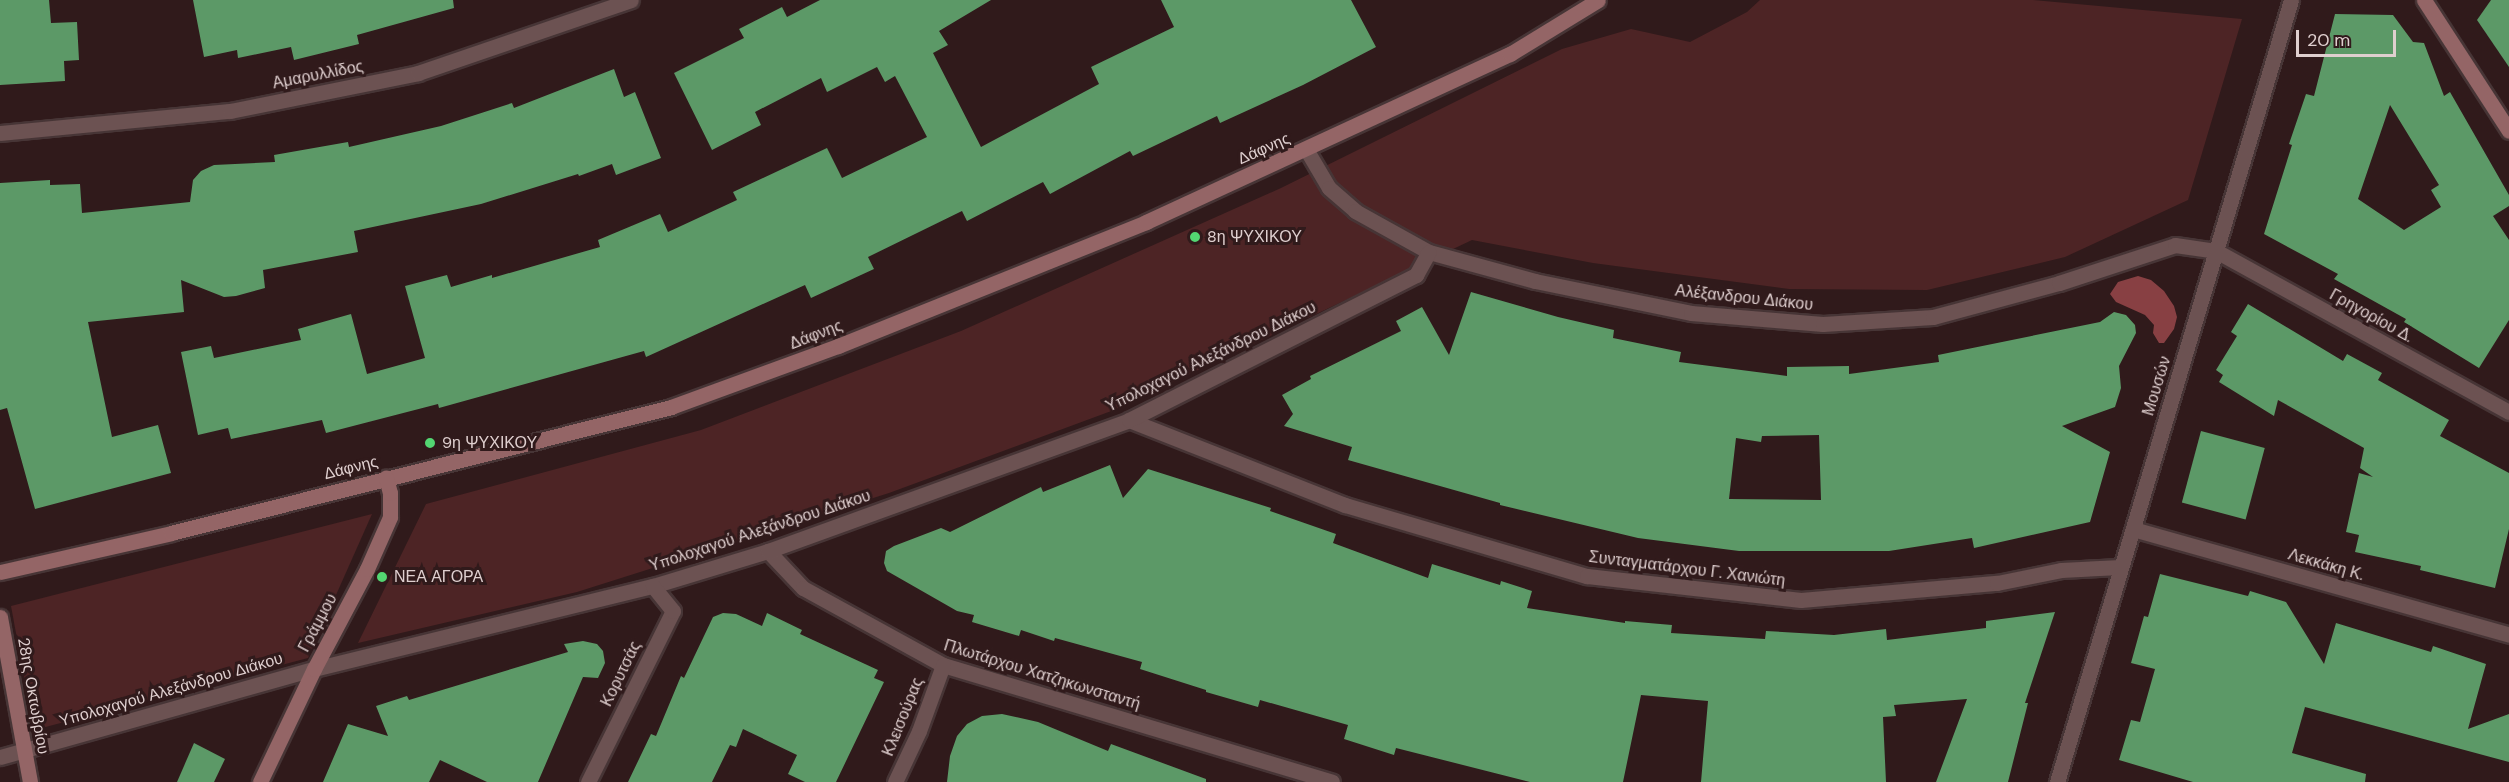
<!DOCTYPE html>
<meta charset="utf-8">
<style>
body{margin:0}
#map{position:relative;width:2509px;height:782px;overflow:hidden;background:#301a1b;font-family:"DM Sans",sans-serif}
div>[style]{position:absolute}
.green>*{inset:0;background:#4d2425}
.water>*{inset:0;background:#884043}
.building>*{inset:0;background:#5c9967;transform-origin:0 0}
.roads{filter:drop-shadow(2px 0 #473536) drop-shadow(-2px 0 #473536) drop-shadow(0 2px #473536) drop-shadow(0 -2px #473536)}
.street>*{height:15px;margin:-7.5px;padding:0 7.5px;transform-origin:7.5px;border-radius:7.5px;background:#6c5252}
.secondary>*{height:15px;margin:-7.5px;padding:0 7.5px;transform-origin:7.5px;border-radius:7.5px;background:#946566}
.dots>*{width:16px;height:16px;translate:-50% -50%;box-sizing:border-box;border:3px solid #301a1b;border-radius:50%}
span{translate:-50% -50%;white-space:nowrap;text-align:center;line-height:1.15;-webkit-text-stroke:6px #301a1b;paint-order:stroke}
.street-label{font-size:16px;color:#dfcfcf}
.poi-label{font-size:16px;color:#dfcfcf}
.left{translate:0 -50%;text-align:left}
.scale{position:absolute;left:2296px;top:30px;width:100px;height:27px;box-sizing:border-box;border:3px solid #dfcfcf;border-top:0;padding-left:8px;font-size:18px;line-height:21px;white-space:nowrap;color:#dfcfcf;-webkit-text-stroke:4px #301a1b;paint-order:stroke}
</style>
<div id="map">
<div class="green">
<div style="clip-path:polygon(1760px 0,2033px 0,2242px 19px,2188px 200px,2065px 257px,1927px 290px,1789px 289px,1593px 263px,1472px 240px,1114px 410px,889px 493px,577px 592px,358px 643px,426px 504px,701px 430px,961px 331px,1281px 188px,1562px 49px,1631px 29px,1690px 42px,1747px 12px)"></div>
<div style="clip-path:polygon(372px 514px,308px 658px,34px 730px,11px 606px)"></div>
</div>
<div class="water">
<div style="clip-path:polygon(2138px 276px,2151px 280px,2164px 291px,2174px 306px,2177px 317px,2174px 329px,2164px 343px,2159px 343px,2153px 333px,2154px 325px,2145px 315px,2116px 302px,2110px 294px,2118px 282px)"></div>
</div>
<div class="building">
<div style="clip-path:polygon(0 0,49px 0,51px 23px,77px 22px,79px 60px,64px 61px,65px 81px,0 85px)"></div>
<div style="clip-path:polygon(193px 0,453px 0,454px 8px,357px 35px,359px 44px,294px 60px,291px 47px,238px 58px,237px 50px,204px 57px)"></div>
<div style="clip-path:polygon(820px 0,991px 0,939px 31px,948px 45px,933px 53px,981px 147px,1099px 84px,1091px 67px,1174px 27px,1161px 0,1351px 0,1376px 47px,1303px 85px,1220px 123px,1217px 116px,1133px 156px,1130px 151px,1050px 194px,1043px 182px,967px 221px,962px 211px,868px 257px,874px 269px,811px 298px,805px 285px,646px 357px,644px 351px,439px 408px,438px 404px,326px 433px,322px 420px,231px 439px,228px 428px,198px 435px,181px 352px,211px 346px,214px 358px,301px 340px,298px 329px,351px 314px,367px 374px,425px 358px,405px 286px,447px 275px,451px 287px,492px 275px,492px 278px,600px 247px,598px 240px,660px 214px,668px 232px,737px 200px,733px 192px,827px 148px,842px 178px,927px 137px,895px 76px,885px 82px,877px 67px,827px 92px,821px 78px,755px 112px,761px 125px,712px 150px,674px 73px,744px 38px,739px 29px,782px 7px,787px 17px)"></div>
<div style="clip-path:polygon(2491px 0,2509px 0,2509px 67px,2477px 20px)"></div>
<div style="clip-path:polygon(evenodd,2335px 14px,2393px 15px,2413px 42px,2424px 43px,2444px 96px,2450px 92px,2509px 195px,2509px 206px,2493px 216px,2509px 240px,2509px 320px,2479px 368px,2404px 322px,2406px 319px,2334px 279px,2338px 274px,2264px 234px,2292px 145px,2289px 144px,2306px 94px,2314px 96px,2335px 14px,2390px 105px,2439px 185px,2431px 190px,2441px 207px,2404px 230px,2358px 199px,2390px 105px)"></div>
<div style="clip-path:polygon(614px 69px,624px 97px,635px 92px,661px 158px,616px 175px,612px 164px,579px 176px,578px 174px,481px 204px,354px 231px,358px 252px,263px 270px,265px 288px,236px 296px,224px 297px,181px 280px,184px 312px,88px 322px,112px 437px,158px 425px,171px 473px,35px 509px,7px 408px,0 410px,0 183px,50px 180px,50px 185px,80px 184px,82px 213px,190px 202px,193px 180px,201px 171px,214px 165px,275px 162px,274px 155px,348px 142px,349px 147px,441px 126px,512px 103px,514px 108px)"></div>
<div style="clip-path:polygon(evenodd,1471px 292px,1558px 317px,1614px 330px,1613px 338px,1681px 352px,1679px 362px,1787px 376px,1787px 367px,1849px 366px,1849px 374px,1939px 362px,1938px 355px,2100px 322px,2114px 312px,2126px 315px,2135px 325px,2136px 333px,2119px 366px,2121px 388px,2115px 407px,2062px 426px,2110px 452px,2090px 522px,1974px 548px,1972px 538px,1889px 551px,1739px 551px,1638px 538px,1500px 505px,1500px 503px,1348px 460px,1352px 447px,1284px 426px,1293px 414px,1282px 395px,1311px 379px,1310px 376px,1401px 331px,1396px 321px,1422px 307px,1449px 355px,1471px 292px,1819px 435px,1821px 500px,1729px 499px,1736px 438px,1761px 442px,1762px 436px,1819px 435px)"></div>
<div style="clip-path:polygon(2248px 304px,2343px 361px,2347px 354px,2382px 373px,2378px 380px,2449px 420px,2440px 436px,2509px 473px,2509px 529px,2495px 588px,2420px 570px,2421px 566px,2355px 552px,2359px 535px,2346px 532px,2359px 473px,2373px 477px,2360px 468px,2364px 448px,2278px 400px,2274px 416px,2219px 382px,2223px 375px,2216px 370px,2237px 336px,2231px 332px)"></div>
<div style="left:2201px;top:431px;width:66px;height:74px;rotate:15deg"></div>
<div style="clip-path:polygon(1110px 465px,1123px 498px,1148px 469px,1271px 508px,1270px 511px,1336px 534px,1333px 543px,1428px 578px,1432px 564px,1500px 585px,1501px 581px,1532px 591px,1527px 608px,1625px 623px,1625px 621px,1672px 625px,1671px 633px,1765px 639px,1766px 631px,1834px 635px,1886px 629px,1887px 640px,1986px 628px,1986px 621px,2055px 612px,2025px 703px,2028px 703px,2008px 782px,1936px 782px,1967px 699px,1894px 705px,1896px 716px,1883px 717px,1886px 782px,1701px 782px,1708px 701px,1641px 695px,1623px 782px,1530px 782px,1396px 748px,1394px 755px,1344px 739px,1348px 725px,1260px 700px,1258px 707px,1206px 692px,1206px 690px,1140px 669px,1142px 662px,1055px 638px,1054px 641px,1021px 630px,1019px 636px,972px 622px,974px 615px,957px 611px,887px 571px,884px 563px,886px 551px,894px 546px,941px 528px,950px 532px,1041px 487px,1043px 492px)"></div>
<div style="clip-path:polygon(2160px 574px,2248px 596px,2250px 591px,2286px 602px,2324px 664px,2336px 623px,2431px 652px,2433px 646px,2486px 664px,2468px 729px,2509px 714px,2509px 762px,2305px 707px,2292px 753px,2366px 774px,2365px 782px,2193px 782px,2119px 760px,2131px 720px,2140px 722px,2155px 669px,2131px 663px,2144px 616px,2148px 617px)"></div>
<div style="clip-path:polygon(723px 613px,736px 614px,762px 626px,767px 613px,802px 630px,800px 634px,878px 670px,874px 678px,884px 682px,836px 782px,805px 782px,788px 774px,797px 755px,743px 729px,736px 747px,730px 745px,712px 782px,628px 782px,651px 734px,656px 736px,681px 676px,684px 678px,713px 617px)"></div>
<div style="clip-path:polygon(583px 641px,597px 644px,603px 651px,605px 663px,598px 678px,583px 677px,538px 782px,487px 782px,440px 760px,429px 782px,323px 782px,348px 724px,388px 736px,376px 706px,407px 696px,409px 700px,568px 652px,564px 644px)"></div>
<div style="clip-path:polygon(1002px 714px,1038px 722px,1108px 751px,1111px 744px,1206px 779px,1206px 782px,947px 782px,950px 756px,957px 736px,967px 724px,982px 716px)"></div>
<div style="clip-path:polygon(194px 743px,225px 759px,214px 782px,177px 782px)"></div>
</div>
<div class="roads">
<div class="street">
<div style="left:0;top:133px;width:231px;rotate:-5.5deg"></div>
<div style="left:230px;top:111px;width:192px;rotate:-11.4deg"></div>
<div style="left:418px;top:73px;width:225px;rotate:-18.9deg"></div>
<div style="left:1306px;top:149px;width:45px;rotate:59.5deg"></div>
<div style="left:1329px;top:188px;width:35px;rotate:41deg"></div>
<div style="left:1355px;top:211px;width:85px;rotate:29deg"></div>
<div style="left:1429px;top:252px;width:110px;rotate:15.3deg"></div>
<div style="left:1535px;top:281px;width:159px;rotate:11.6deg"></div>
<div style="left:1691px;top:313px;width:132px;rotate:4.8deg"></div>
<div style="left:1823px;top:324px;width:110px;rotate:-3.6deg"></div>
<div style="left:1933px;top:317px;width:131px;rotate:-15.1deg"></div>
<div style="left:2059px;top:283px;width:122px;rotate:-18.1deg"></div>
<div style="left:2175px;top:245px;width:41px;rotate:8.3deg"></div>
<div style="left:2216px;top:251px;width:334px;rotate:28.8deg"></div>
<div style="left:1129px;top:420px;width:232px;rotate:21.5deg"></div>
<div style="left:1345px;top:505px;width:252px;rotate:16.4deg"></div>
<div style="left:1587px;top:576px;width:215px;rotate:6.4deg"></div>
<div style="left:1801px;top:600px;width:197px;rotate:-5deg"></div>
<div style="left:1997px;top:583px;width:65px;rotate:-11.5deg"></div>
<div style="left:2061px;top:570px;width:60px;rotate:-2.9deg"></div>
<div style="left:2133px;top:529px;width:391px;rotate:15.7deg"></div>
<div style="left:768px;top:551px;width:51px;rotate:46.6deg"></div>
<div style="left:803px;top:588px;width:160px;rotate:28.8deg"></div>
<div style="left:943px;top:665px;width:406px;rotate:16.7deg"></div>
<div style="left:0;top:757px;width:326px;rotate:-15.7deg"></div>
<div style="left:314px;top:669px;width:349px;rotate:-13.8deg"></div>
<div style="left:653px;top:586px;width:120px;rotate:-16.9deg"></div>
<div style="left:768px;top:551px;width:384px;rotate:-19.9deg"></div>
<div style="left:1129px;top:420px;width:322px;rotate:-26.8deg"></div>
<div style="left:1416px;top:275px;width:26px;rotate:-61deg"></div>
<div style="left:588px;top:782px;width:191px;rotate:-63.6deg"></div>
<div style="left:673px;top:611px;width:32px;rotate:-129deg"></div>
<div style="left:895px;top:782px;width:56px;rotate:-64.8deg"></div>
<div style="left:919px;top:731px;width:70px;rotate:-70deg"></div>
<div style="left:2057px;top:782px;width:816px;rotate:-73.34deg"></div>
</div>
<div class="secondary">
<div style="left:2424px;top:0;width:156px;rotate:57deg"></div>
<div style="left:0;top:572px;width:175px;rotate:-12.8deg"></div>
<div style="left:171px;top:533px;width:516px;rotate:-14.14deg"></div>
<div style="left:671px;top:407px;width:178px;rotate:-20.1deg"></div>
<div style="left:838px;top:346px;width:332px;rotate:-21.9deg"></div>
<div style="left:1146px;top:222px;width:401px;rotate:-24.8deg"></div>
<div style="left:1510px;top:54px;width:103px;rotate:-31.5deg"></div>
<div style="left:0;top:617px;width:168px;rotate:79.7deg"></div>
<div style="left:260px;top:782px;width:125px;rotate:-64.5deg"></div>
<div style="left:314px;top:669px;width:113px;rotate:-62.1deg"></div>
<div style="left:367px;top:569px;width:57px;rotate:-66.1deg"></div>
<div style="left:390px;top:517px;width:24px;rotate:-90deg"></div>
<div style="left:390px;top:493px;width:16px;rotate:-105deg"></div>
</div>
</div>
<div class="dots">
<div style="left:1195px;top:237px;background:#53d672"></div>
<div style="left:430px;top:443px;background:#53d672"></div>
<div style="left:382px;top:577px;background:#53d672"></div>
</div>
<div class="street-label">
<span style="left:318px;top:75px;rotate:-11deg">Αμαρυλλίδος</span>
<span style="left:1264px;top:149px;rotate:-24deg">Δάφνης</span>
<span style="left:1744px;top:298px;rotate:6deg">Αλέξανδρου Διάκου</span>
<span style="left:2371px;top:316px;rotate:29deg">Γρηγορίου Δ.</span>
<span style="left:816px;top:335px;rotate:-21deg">Δάφνης</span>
<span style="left:1211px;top:357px;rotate:-26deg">Υπολοχαγού Αλεξάνδρου Διάκου</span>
<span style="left:2157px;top:386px;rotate:-73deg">Μουσών</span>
<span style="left:351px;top:468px;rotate:-14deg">Δάφνης</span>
<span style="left:760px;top:531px;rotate:-18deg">Υπολοχαγού Αλεξάνδρου Διάκου</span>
<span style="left:2326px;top:565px;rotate:16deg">Λεκκάκη Κ.</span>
<span style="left:1687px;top:569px;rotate:7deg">Συνταγματάρχου Γ. Χανιώτη</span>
<span style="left:318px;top:623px;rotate:-62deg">Γράμμου</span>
<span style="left:621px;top:674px;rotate:-64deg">Κορυτσάς</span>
<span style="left:1042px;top:675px;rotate:17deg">Πλωτάρχου Χατζηκωνσταντή</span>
<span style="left:171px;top:690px;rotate:-16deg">Υπολοχαγού Αλεξάνδρου Διάκου</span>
<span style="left:33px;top:696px;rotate:80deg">28ης Οκτωβρίου</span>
<span style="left:903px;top:717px;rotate:-68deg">Κλεισούρας</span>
</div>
<div class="poi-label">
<span class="left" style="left:1207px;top:237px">8η ΨΥΧΙΚΟΥ</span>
<span class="left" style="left:442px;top:443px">9η ΨΥΧΙΚΟΥ</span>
<span class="left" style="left:394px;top:577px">ΝΕΑ ΑΓΟΡΑ</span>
</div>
<div class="scale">20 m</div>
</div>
